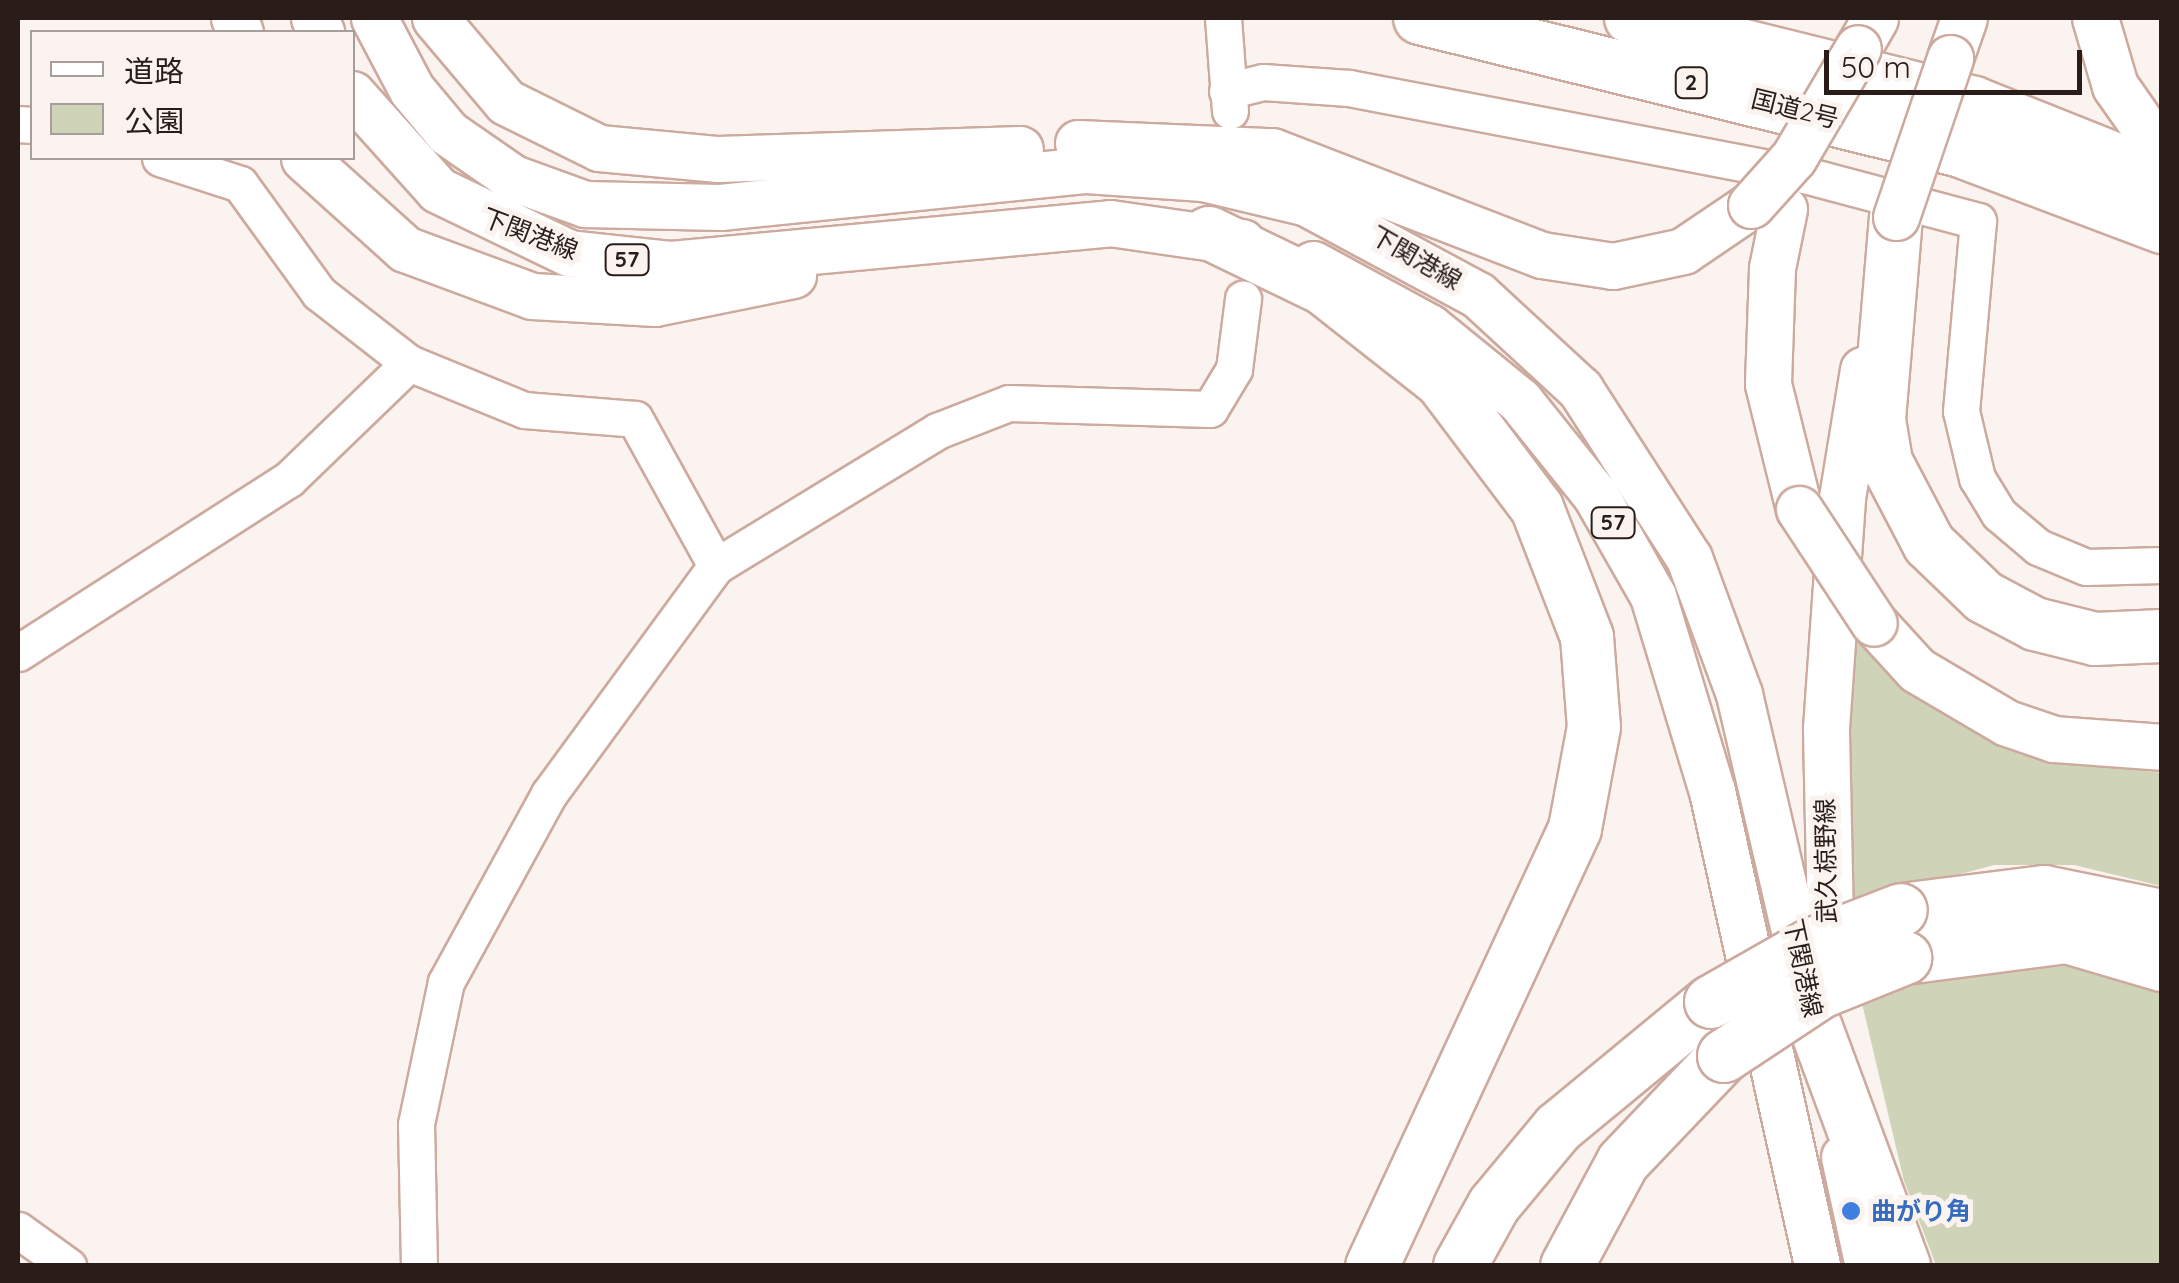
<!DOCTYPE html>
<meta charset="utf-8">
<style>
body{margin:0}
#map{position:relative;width:2179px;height:1283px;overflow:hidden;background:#faf3f0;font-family:Quicksand,"Noto Sans JP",sans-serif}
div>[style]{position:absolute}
.green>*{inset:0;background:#cfd3b7}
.roads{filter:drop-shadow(2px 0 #ccaa9e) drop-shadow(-2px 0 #ccaa9e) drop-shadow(0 2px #ccaa9e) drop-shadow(0 -2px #ccaa9e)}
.minor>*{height:35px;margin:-17.5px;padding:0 17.5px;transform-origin:17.5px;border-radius:17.5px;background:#fff}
.major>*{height:45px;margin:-22.5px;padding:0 22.5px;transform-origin:22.5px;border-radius:22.5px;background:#fff}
.highway>*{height:52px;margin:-26px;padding:0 26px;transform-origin:26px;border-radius:26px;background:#fff}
.bridges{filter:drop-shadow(2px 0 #ccaa9e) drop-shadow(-2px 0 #ccaa9e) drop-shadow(0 2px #ccaa9e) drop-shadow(0 -2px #ccaa9e)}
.major-bridge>*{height:45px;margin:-22.5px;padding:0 22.5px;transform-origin:22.5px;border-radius:22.5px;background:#fff}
.highway-bridge>*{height:52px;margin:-26px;padding:0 26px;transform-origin:26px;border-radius:26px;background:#fff}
.dots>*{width:28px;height:28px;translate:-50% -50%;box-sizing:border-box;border:5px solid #faf3f0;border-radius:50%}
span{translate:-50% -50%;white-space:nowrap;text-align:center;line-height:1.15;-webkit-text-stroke:10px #faf3f0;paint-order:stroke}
.shield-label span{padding:2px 8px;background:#faf3f0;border:2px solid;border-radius:8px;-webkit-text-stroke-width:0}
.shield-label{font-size:22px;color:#2a1d19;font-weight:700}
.street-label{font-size:25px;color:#2a1d19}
.shop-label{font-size:25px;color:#366cbe;font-weight:700}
.left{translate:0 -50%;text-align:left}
.frame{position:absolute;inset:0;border:20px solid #2a1d19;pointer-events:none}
.legend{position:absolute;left:30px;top:30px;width:325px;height:130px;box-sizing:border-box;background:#faf3f0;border:2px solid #a79d9a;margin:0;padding:12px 18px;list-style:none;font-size:30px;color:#2a1d19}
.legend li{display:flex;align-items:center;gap:20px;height:50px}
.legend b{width:50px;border:2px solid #a79d9a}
.scale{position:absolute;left:1824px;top:50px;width:258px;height:45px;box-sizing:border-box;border:5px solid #2a1d19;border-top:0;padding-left:12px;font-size:30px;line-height:35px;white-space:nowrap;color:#2a1d19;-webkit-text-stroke:8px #faf3f0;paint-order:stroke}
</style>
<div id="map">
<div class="green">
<div style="clip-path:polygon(1854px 633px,1901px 681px,1971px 727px,2050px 758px,2161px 773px,2161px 886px,2074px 865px,1994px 865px,1843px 906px)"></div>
<div style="clip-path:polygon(2039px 957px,2161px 993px,2161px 1265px,1936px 1265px,1904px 1181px,1861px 999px,1888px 983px)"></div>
</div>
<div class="roads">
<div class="minor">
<div style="left:1223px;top:18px;width:93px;rotate:85.7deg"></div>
<div style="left:1227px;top:91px;width:37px;rotate:-14deg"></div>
<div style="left:1263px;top:82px;width:86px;rotate:4deg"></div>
<div style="left:1349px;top:88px;width:464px;rotate:10.8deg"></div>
<div style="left:1805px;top:175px;width:179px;rotate:14.9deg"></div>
<div style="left:1978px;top:221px;width:191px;rotate:95.1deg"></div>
<div style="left:1961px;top:411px;width:69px;rotate:76.6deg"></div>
<div style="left:1977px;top:478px;width:42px;rotate:58.6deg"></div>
<div style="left:1999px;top:514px;width:51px;rotate:40.2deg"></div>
<div style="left:2038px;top:547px;width:52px;rotate:22.6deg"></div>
<div style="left:2086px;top:567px;width:76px;rotate:-1.5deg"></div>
<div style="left:18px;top:124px;width:14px;rotate:4deg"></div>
<div style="left:160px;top:158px;width:84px;rotate:18deg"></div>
<div style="left:240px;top:184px;width:135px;rotate:54.1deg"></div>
<div style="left:319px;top:293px;width:114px;rotate:37.9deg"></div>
<div style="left:409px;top:363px;width:124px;rotate:22.2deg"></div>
<div style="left:524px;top:410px;width:111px;rotate:4.6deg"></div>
<div style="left:635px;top:419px;width:168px;rotate:61.1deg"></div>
<div style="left:18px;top:653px;width:322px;rotate:-32.7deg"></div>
<div style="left:289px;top:479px;width:167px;rotate:-44deg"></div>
<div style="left:18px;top:1230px;width:62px;rotate:35.8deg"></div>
<div style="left:419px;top:1266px;width:142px;rotate:-91.2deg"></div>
<div style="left:416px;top:1124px;width:145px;rotate:-78.1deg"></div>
<div style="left:446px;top:982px;width:214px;rotate:-61.3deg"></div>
<div style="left:549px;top:794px;width:283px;rotate:-53.8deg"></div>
<div style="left:716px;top:566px;width:259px;rotate:-31.4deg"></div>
<div style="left:937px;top:431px;width:77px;rotate:-21.3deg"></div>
<div style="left:1009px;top:403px;width:201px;rotate:1.7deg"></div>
<div style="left:1210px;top:409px;width:47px;rotate:-59deg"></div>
<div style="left:1234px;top:369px;width:71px;rotate:-82.7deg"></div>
</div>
<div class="major">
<div style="left:234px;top:18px;width:15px;rotate:67deg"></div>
<div style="left:314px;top:18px;width:16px;rotate:63deg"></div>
<div style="left:374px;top:18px;width:81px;rotate:62.2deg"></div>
<div style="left:412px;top:90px;width:56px;rotate:50.1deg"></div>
<div style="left:448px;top:133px;width:79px;rotate:34.7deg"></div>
<div style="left:513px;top:178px;width:77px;rotate:19.9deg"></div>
<div style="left:585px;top:204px;width:135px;rotate:1.3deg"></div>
<div style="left:720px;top:207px;width:368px;rotate:-5.8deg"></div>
<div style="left:1086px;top:170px;width:117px;rotate:3.9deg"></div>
<div style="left:1203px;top:178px;width:107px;rotate:13.5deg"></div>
<div style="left:1307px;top:203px;width:194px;rotate:28.3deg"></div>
<div style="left:1478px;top:295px;width:139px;rotate:42.7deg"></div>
<div style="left:1580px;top:389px;width:201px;rotate:57.2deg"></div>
<div style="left:1689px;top:558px;width:145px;rotate:69.8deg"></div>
<div style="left:1739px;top:694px;width:296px;rotate:76.9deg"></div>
<div style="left:435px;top:18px;width:110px;rotate:49.8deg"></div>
<div style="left:506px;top:102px;width:104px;rotate:26.3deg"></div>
<div style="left:599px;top:148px;width:120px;rotate:5.3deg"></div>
<div style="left:718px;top:159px;width:302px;rotate:-1.9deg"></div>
<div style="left:2095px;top:18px;width:71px;rotate:73.6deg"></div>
<div style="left:2115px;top:86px;width:82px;rotate:55deg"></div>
<div style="left:1858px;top:48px;width:34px;rotate:-60deg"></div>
<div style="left:1950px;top:58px;width:42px;rotate:-70.7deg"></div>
<div style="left:352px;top:94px;width:129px;rotate:48.1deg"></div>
<div style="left:438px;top:190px;width:145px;rotate:25.7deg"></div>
<div style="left:569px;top:253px;width:103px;rotate:6.2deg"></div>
<div style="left:671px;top:264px;width:441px;rotate:-5.3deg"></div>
<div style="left:1110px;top:223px;width:133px;rotate:8.2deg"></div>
<div style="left:1078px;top:143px;width:194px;rotate:2.4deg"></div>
<div style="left:1272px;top:151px;width:289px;rotate:21.1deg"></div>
<div style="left:1542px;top:255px;width:72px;rotate:8.8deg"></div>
<div style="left:1613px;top:266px;width:72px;rotate:-12.1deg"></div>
<div style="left:1683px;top:251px;width:82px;rotate:-34.1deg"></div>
<div style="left:304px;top:158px;width:136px;rotate:42deg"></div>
<div style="left:405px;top:249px;width:135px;rotate:20.3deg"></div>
<div style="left:532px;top:296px;width:123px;rotate:3.3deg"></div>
<div style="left:655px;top:303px;width:141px;rotate:-11.5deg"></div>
<div style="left:1784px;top:209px;width:60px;rotate:101.5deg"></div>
<div style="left:1772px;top:268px;width:116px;rotate:92deg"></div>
<div style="left:1768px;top:384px;width:129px;rotate:76.1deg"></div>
<div style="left:1313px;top:264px;width:132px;rotate:28.5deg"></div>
<div style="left:1429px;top:327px;width:117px;rotate:39.1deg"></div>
<div style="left:1520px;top:401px;width:122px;rotate:51.3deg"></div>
<div style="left:1596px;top:496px;width:115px;rotate:60.3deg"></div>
<div style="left:1653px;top:596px;width:204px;rotate:73.2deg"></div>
<div style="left:1712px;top:791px;width:486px;rotate:77.5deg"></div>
<div style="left:1874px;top:623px;width:64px;rotate:47.5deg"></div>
<div style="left:1917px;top:670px;width:104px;rotate:30.5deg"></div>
<div style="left:2007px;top:723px;width:50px;rotate:18.8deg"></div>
<div style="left:2054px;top:739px;width:108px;rotate:4.2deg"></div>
<div style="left:1831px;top:969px;width:241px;rotate:-91.2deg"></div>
<div style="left:1826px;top:728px;width:231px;rotate:-86deg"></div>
<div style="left:1842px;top:498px;width:130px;rotate:-80.7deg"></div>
<div style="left:1844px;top:1157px;width:112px;rotate:77.6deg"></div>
</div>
<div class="highway">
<div style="left:1420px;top:18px;width:557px;rotate:13.81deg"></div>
<div style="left:1961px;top:151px;width:215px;rotate:20.7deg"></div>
<div style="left:1631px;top:18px;width:353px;rotate:13.9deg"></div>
<div style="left:1974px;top:103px;width:202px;rotate:21.7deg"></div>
<div style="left:1896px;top:217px;width:204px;rotate:94.8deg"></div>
<div style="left:1879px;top:420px;width:43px;rotate:80.5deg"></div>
<div style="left:1886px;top:462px;width:93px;rotate:62.3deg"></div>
<div style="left:1929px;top:544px;width:76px;rotate:43.9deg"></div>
<div style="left:1984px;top:597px;width:58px;rotate:27.9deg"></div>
<div style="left:2035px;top:624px;width:62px;rotate:14deg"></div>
<div style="left:2095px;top:639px;width:67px;rotate:-2.6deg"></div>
<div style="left:1209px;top:233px;width:127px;rotate:25.8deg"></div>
<div style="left:1323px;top:288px;width:152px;rotate:38.3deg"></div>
<div style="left:1442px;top:382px;width:158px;rotate:53deg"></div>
<div style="left:1537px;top:508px;width:138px;rotate:68.8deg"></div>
<div style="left:1587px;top:637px;width:90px;rotate:85.6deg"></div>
<div style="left:1594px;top:727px;width:104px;rotate:100.6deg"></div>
<div style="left:1575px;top:829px;width:482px;rotate:114.9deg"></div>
<div style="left:1901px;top:910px;width:144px;rotate:-7.2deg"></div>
<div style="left:2044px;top:892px;width:120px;rotate:11.5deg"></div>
<div style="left:1905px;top:958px;width:163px;rotate:-7.4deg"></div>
<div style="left:2067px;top:937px;width:99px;rotate:16.4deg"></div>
<div style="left:1816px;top:1028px;width:254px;rotate:69.7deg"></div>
<div style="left:1460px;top:1266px;width:70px;rotate:-60.9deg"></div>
<div style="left:1494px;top:1205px;width:100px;rotate:-50.3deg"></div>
<div style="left:1558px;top:1128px;width:198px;rotate:-39.5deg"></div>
<div style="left:1567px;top:1266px;width:118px;rotate:-61.7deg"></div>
<div style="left:1623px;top:1162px;width:146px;rotate:-46.4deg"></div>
</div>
</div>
<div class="bridges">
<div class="major-bridge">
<div style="left:1751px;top:205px;width:64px;rotate:-48.1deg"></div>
<div style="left:1794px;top:157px;width:126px;rotate:-59.6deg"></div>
<div style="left:1896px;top:217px;width:168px;rotate:-71.2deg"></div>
<div style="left:1799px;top:509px;width:136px;rotate:56.7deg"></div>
</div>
<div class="highway-bridge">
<div style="left:1711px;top:1002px;width:117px;rotate:-29.6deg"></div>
<div style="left:1813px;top:944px;width:94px;rotate:-21.1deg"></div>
<div style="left:1724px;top:1056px;width:116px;rotate:-33.4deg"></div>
<div style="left:1821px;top:992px;width:91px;rotate:-22deg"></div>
</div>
</div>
<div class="dots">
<div style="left:1851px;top:1211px;background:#3f7fe0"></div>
</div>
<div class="shield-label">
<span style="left:1691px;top:83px">2</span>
<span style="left:627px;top:260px">57</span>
<span style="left:1613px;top:523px">57</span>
</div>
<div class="street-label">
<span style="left:1795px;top:109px;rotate:14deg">国道2号</span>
<span style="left:530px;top:234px;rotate:21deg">下関港線</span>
<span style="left:1416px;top:258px;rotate:30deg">下関港線</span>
<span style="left:1826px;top:861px;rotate:-91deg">武久椋野線</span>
<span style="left:1803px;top:968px;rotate:78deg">下関港線</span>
</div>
<div class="shop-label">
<span class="left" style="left:1871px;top:1211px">曲がり角</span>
</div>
<div class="frame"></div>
<ul class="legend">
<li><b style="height:12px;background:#fff"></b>道路</li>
<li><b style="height:28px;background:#cfd3b7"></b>公園</li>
</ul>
<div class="scale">50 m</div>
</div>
